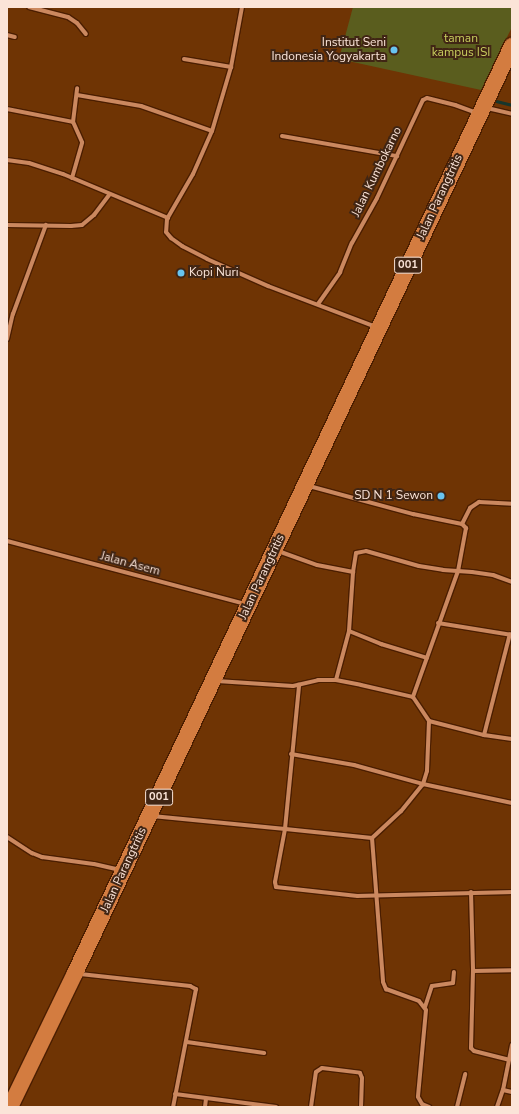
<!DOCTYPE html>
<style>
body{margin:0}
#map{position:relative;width:519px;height:1114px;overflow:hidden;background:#6f3404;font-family:"Nunito Sans",sans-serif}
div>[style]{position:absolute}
.green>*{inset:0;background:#5a5d1e}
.stream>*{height:3px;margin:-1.5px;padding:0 1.5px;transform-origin:1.5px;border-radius:1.5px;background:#16362c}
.roads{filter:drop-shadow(1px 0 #4b1e00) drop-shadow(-1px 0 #4b1e00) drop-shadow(0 1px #4b1e00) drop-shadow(0 -1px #4b1e00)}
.street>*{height:4px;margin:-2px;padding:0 2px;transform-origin:2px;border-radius:2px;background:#cb885f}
.primary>*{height:16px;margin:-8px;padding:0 8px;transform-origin:8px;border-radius:8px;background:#d37c40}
.dots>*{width:11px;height:11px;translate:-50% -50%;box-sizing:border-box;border:2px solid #402514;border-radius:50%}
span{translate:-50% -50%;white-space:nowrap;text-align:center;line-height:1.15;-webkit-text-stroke:4px #402514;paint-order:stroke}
.shield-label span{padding:1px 3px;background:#402514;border:1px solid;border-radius:3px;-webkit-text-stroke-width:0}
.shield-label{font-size:11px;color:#fbe4d8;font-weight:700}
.park-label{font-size:12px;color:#c7cd5e}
.poi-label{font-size:12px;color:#fbe4d8}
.right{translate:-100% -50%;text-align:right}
.left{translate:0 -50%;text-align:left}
.street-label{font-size:12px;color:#fbe4d8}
.frame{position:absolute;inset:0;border:8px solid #fbe4d8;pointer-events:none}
</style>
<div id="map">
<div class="green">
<div style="clip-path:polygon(353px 7px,512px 7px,512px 27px,481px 90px,339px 59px)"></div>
</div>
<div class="stream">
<div style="left:492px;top:100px;width:21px;rotate:14deg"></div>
</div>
<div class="roads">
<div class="street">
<div style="left:29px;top:7px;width:40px;rotate:14.4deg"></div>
<div style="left:68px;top:17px;width:11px;rotate:34deg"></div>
<div style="left:77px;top:23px;width:14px;rotate:51deg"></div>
<div style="left:242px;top:7px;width:61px;rotate:100.4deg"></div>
<div style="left:231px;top:67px;width:67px;rotate:106.5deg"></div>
<div style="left:212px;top:131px;width:47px;rotate:113.8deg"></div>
<div style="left:193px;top:174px;width:52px;rotate:120deg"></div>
<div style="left:167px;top:219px;width:13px;rotate:94deg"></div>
<div style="left:166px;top:232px;width:8px;rotate:50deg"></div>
<div style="left:171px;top:238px;width:14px;rotate:36deg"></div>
<div style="left:182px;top:246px;width:28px;rotate:27deg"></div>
<div style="left:207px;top:259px;width:67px;rotate:23.9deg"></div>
<div style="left:268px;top:286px;width:116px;rotate:20.8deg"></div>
<div style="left:7px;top:35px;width:8px;rotate:14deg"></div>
<div style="left:184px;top:59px;width:48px;rotate:9.7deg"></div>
<div style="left:77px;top:95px;width:65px;rotate:9.8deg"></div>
<div style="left:141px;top:106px;width:75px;rotate:19.4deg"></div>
<div style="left:487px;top:108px;width:26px;rotate:13deg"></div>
<div style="left:7px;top:109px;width:67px;rotate:11.1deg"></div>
<div style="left:73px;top:122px;width:34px;rotate:-83deg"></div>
<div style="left:282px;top:136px;width:117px;rotate:9.9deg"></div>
<div style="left:7px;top:160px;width:22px;rotate:8deg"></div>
<div style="left:29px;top:163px;width:36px;rotate:18deg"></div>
<div style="left:63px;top:174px;width:114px;rotate:22.7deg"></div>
<div style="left:72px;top:178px;width:37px;rotate:-74deg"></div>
<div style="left:82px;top:142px;width:22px;rotate:-114deg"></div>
<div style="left:7px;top:225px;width:64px;rotate:0.9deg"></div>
<div style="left:71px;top:226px;width:11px;rotate:-5deg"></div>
<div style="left:82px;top:225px;width:16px;rotate:-40deg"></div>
<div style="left:94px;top:215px;width:26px;rotate:-53deg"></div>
<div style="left:318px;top:304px;width:39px;rotate:-55deg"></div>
<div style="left:340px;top:272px;width:31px;rotate:-68deg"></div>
<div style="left:352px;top:243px;width:51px;rotate:-60.9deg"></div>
<div style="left:377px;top:198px;width:108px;rotate:-64.9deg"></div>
<div style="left:423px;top:100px;width:4px;rotate:-27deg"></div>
<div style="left:427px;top:98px;width:29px;rotate:14deg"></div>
<div style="left:455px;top:105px;width:23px;rotate:20deg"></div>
<div style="left:7px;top:339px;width:26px;rotate:-77deg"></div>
<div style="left:13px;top:314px;width:95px;rotate:-69.7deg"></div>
<div style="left:309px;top:486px;width:108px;rotate:15.1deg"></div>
<div style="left:413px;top:514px;width:50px;rotate:11.5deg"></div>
<div style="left:462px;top:524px;width:6px;rotate:45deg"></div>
<div style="left:466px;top:528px;width:44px;rotate:100.5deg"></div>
<div style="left:458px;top:571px;width:134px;rotate:109.7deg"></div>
<div style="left:462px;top:524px;width:18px;rotate:-63deg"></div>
<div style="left:470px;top:508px;width:11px;rotate:-34deg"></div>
<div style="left:479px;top:502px;width:33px;rotate:3deg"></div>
<div style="left:7px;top:541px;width:246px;rotate:14.8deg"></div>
<div style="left:278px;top:551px;width:41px;rotate:19.7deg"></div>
<div style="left:317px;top:565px;width:37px;rotate:11deg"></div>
<div style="left:438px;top:623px;width:75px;rotate:9.2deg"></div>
<div style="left:349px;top:631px;width:35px;rotate:22deg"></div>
<div style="left:381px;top:644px;width:48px;rotate:16.9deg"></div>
<div style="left:336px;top:680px;width:51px;rotate:-75.1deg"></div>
<div style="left:349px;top:631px;width:59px;rotate:-86.1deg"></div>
<div style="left:353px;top:572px;width:19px;rotate:-81deg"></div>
<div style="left:356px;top:553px;width:10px;rotate:-11deg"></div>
<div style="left:366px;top:551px;width:55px;rotate:15.8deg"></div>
<div style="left:419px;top:566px;width:24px;rotate:9deg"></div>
<div style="left:443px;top:570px;width:29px;rotate:4deg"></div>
<div style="left:472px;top:572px;width:21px;rotate:8deg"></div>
<div style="left:493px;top:575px;width:20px;rotate:20deg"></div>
<div style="left:217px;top:681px;width:76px;rotate:3.8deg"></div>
<div style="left:293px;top:686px;width:26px;rotate:-13deg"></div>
<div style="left:318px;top:680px;width:18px"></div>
<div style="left:336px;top:680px;width:25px;rotate:11deg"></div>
<div style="left:361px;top:685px;width:53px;rotate:13deg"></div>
<div style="left:413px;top:697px;width:29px;rotate:56deg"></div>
<div style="left:429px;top:721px;width:50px;rotate:92.3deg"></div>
<div style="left:427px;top:771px;width:14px;rotate:107deg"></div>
<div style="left:423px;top:784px;width:35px;rotate:129deg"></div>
<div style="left:401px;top:811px;width:40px;rotate:137deg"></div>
<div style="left:372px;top:838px;width:87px;rotate:-174.1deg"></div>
<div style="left:285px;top:829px;width:54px;rotate:100.7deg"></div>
<div style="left:275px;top:882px;width:5px;rotate:79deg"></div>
<div style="left:276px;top:887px;width:82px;rotate:6.3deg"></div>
<div style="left:358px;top:896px;width:154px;rotate:-1.5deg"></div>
<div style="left:429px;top:721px;width:57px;rotate:14.3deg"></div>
<div style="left:484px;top:735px;width:28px;rotate:8deg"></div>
<div style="left:484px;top:735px;width:104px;rotate:-75.6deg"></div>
<div style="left:291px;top:754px;width:64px;rotate:9.9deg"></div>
<div style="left:354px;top:765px;width:72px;rotate:15.4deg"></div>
<div style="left:423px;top:784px;width:91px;rotate:12.1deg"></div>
<div style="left:152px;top:816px;width:134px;rotate:5.6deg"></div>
<div style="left:285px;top:829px;width:145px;rotate:-84.4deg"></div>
<div style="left:7px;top:837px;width:30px;rotate:33deg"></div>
<div style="left:32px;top:853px;width:11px;rotate:22deg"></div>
<div style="left:42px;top:857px;width:52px;rotate:7.7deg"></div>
<div style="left:94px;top:864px;width:27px;rotate:13deg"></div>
<div style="left:372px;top:838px;width:144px;rotate:85.6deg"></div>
<div style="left:383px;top:982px;width:8px;rotate:67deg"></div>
<div style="left:386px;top:989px;width:35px;rotate:20deg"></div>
<div style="left:419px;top:1001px;width:11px;rotate:52deg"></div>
<div style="left:426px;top:1010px;width:87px;rotate:95.3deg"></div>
<div style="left:418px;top:1097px;width:8px;rotate:60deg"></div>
<div style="left:422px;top:1104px;width:8px;rotate:23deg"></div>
<div style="left:471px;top:892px;width:79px;rotate:88.5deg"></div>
<div style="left:473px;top:971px;width:77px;rotate:91.5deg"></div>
<div style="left:471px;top:1048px;width:4px;rotate:45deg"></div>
<div style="left:474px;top:1051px;width:36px;rotate:14deg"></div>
<div style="left:473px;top:971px;width:39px;rotate:-1deg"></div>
<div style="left:80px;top:974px;width:111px;rotate:6.2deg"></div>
<div style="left:190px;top:986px;width:7px;rotate:27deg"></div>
<div style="left:196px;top:989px;width:120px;rotate:101deg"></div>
<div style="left:425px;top:1007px;width:22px;rotate:-72deg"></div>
<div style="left:432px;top:986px;width:21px;rotate:-8deg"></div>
<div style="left:453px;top:983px;width:11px;rotate:-85deg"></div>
<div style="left:187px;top:1042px;width:78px;rotate:8.1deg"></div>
<div style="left:503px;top:1090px;width:9px;rotate:13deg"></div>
<div style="left:175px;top:1094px;width:102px;rotate:7.3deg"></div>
<div style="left:205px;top:1107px;width:8px;rotate:-83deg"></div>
<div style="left:311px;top:1107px;width:35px;rotate:-82deg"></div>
<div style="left:316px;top:1072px;width:7px;rotate:-34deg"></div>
<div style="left:322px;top:1068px;width:38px;rotate:7deg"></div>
<div style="left:360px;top:1073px;width:5px;rotate:68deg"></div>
<div style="left:362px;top:1078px;width:29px;rotate:92deg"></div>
<div style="left:457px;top:1107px;width:34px;rotate:-76deg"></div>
<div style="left:497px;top:1107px;width:18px;rotate:-71deg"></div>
<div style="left:503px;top:1090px;width:46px;rotate:-78.7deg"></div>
</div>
<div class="primary">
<div style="left:10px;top:1107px;width:149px;rotate:-64.1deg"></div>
<div style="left:75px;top:973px;width:1025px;rotate:-64.76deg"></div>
</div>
</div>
<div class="dots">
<div style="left:394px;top:50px;background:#68c4f0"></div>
<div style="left:181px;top:273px;background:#68c4f0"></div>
<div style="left:441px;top:496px;background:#68c4f0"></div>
</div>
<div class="shield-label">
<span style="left:408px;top:265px">001</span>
<span style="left:159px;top:797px">001</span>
</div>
<div class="park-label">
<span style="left:461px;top:46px">taman<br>kampus ISI</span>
</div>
<div class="poi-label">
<span class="right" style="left:386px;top:50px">Institut Seni<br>Indonesia Yogyakarta</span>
<span class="left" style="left:189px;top:273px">Kopi Nuri</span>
<span class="right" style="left:433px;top:496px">SD N 1 Sewon</span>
</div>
<div class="street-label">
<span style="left:377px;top:172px;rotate:-64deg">Jalan Kumbokarno</span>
<span style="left:440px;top:197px;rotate:-65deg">Jalan Parangtritis</span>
<span style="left:130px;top:564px;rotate:15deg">Jalan Asem</span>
<span style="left:262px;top:577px;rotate:-65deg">Jalan Parangtritis</span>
<span style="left:124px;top:870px;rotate:-65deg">Jalan Parangtritis</span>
</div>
<div class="frame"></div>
</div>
